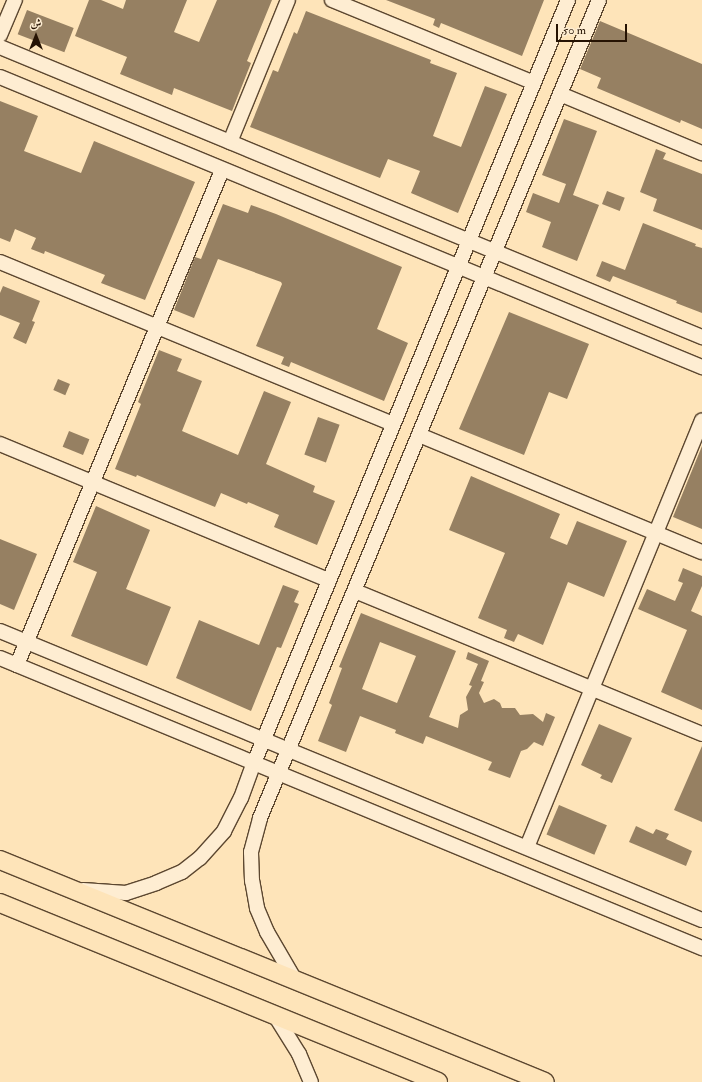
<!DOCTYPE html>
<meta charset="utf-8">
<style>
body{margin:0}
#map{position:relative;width:702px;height:1082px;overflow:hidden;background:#fee4b9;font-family:"IM FELL Double Pica",Amiri,serif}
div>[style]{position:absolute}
.building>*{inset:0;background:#968062;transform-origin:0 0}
.roads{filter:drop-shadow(1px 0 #5c4730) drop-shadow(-1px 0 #5c4730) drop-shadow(0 1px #5c4730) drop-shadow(0 -1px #5c4730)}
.minor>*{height:14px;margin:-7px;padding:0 7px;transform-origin:7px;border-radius:7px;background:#feedd2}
.major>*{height:18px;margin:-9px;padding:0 9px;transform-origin:9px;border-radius:9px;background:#fee4b9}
span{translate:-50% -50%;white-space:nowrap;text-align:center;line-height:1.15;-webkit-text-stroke:3px #feedd2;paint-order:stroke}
.north{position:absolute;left:16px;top:16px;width:40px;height:40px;-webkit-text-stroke:3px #feedd2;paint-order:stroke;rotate:0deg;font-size:11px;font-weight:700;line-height:16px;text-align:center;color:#261303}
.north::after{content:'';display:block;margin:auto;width:14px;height:18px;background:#261303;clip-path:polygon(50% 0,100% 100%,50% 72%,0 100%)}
.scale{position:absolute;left:556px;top:24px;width:71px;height:18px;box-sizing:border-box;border:2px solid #261303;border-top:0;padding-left:5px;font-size:12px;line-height:14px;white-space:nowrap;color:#261303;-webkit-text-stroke:3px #feedd2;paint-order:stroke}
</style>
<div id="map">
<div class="building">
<div style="clip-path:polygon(89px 0,101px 0,123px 9px,126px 0,187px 0,174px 32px,199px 42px,217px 0,272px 0,247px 61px,251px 63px,232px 111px,174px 88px,172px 95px,120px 74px,127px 57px,75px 36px)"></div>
<div style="clip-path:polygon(386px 0,544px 0,522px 56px,441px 23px,439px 28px,433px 25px,435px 19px)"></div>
<div style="left:27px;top:10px;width:50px;height:26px;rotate:21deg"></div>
<div style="clip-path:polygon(306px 11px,431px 60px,430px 63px,457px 73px,433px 136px,461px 147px,485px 86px,507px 94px,458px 213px,411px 193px,420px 171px,388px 159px,380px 178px,250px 127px,273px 70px,278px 72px,294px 32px,297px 34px)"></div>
<div style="clip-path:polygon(600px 21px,702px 64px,702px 129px,681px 120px,680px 123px,597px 88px,601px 78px,580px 69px)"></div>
<div style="clip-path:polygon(0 101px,38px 116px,24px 151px,81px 173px,94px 141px,195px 182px,145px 300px,101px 283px,105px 275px,45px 251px,44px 254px,31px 249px,36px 238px,15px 229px,10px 242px,0 238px)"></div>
<div style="clip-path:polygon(564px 119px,597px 131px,573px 195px,599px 205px,577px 261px,542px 247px,551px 222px,526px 212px,533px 193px,559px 203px,566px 184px,542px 175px)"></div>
<div style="clip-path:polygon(656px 149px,666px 153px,663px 159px,702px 174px,702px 230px,653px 211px,657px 199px,640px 192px)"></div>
<div style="left:607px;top:191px;width:19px;height:14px;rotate:21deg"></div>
<div style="clip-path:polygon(223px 204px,248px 213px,251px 205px,276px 214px,402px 267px,377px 329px,408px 343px,384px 401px,291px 362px,289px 367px,281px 364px,284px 357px,256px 346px,282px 284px,281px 282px,218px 259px,194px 318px,174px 310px,195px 257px,201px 259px)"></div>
<div style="clip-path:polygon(643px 223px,696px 244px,695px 246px,702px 248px,702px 313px,676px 303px,677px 301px,613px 276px,610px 282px,596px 276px,602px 261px,625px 270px)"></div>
<div style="clip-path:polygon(3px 286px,40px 301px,32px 321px,35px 322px,26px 344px,13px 338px,20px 323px,0 315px,0 293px)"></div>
<div style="clip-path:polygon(509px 312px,589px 344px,567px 399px,549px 392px,524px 455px,459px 429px)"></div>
<div style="clip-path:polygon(159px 350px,182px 359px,177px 371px,202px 381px,182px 431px,238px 455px,264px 391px,291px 402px,266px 464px,315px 486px,313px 492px,335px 501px,317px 545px,274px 527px,279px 515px,248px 502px,247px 504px,221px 493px,215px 507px,137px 475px,136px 477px,115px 469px,141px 404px,138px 402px)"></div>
<div style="left:58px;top:379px;width:13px;height:12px;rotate:23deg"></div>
<div style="left:318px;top:417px;width:23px;height:40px;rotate:20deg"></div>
<div style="left:69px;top:431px;width:22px;height:17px;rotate:22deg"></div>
<div style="clip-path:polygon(702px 446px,702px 529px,673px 517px)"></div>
<div style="clip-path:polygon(471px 476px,560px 514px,550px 538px,567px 545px,577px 521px,627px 541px,604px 597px,568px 582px,543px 645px,518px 634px,514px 642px,504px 638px,507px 630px,478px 618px,505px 553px,449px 530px)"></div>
<div style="clip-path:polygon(96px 506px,150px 530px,126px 589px,171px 607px,147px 666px,71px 636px,97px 572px,73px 562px)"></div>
<div style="clip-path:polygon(0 539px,37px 554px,14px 610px,0 604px)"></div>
<div style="clip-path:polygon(683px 568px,702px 576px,702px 586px,691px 611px,702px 616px,702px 710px,661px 692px,687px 630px,638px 609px,647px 589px,675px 601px,683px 583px,678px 581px)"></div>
<div style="clip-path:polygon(283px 585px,299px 591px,294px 602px,299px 604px,281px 648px,277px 647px,251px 711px,176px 678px,199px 620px,259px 645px)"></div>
<div style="clip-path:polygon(evenodd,361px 613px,456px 651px,429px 717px,458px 728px,460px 715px,468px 710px,466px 697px,472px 686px,469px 685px,478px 664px,466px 659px,468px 652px,489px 661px,481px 681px,484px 682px,479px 693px,484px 703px,494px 699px,500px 703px,502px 708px,515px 708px,520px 715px,533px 714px,543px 722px,546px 713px,555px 717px,543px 746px,534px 742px,527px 749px,521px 751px,510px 778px,488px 770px,492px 762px,426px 736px,423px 744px,395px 733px,396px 730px,360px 716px,346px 752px,318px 741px,332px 705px,329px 703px,342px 668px,339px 667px,361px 613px,380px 642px,416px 656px,397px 703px,362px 689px,380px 642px)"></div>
<div style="clip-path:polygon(599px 724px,632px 738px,612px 783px,600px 778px,602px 775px,581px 765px)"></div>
<div style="clip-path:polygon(702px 746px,702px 822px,674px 810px)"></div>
<div style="left:559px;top:805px;width:52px;height:32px;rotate:23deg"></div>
<div style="clip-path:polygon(636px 826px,653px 834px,656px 829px,669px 834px,666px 839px,692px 851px,686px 866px,629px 842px)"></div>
</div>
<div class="roads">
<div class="minor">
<div style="left:332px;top:0;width:218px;rotate:22.3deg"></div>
<div style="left:0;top:35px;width:38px;rotate:-67deg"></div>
<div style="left:0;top:47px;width:760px;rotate:22.45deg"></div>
<div style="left:0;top:77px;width:760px;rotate:22.45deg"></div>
<div style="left:560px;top:94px;width:154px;rotate:22.6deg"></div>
<div style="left:230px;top:142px;width:153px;rotate:-67.8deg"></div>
<div style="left:0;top:262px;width:425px;rotate:22.4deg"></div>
<div style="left:419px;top:435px;width:306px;rotate:22.5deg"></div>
<div style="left:0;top:444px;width:356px;rotate:22.5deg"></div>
<div style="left:355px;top:591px;width:375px;rotate:22.4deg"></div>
<div style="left:0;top:631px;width:759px;rotate:22.38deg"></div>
<div style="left:0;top:658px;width:760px;rotate:22.45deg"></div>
<div style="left:17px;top:665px;width:536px;rotate:-67.5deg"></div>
<div style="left:527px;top:847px;width:461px;rotate:-67.7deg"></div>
<div style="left:83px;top:890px;width:43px;rotate:4deg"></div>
<div style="left:126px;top:893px;width:32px;rotate:-18deg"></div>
<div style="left:156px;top:883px;width:28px;rotate:-23deg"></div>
<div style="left:182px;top:872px;width:23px;rotate:-38deg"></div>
<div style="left:200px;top:858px;width:36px;rotate:-48deg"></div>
<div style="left:224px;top:831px;width:37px;rotate:-63deg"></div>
<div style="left:241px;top:798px;width:37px;rotate:-70deg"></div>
<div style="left:254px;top:763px;width:825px;rotate:-67.63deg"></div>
<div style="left:295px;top:980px;width:56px;rotate:-120.3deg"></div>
<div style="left:267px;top:932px;width:26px;rotate:-113deg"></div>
<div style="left:257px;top:908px;width:27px;rotate:-100deg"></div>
<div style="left:252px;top:881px;width:29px;rotate:-92deg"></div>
<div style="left:251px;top:852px;width:35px;rotate:-75deg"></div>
<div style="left:260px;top:818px;width:885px;rotate:-67.49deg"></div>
<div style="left:276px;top:1017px;width:44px;rotate:58.1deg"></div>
<div style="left:299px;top:1054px;width:30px;rotate:67deg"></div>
</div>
<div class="major">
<div style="left:0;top:860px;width:588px;rotate:22.16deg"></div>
<div style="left:0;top:903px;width:473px;rotate:22.2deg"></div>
</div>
</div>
<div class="north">ش</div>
<div class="scale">50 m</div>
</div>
